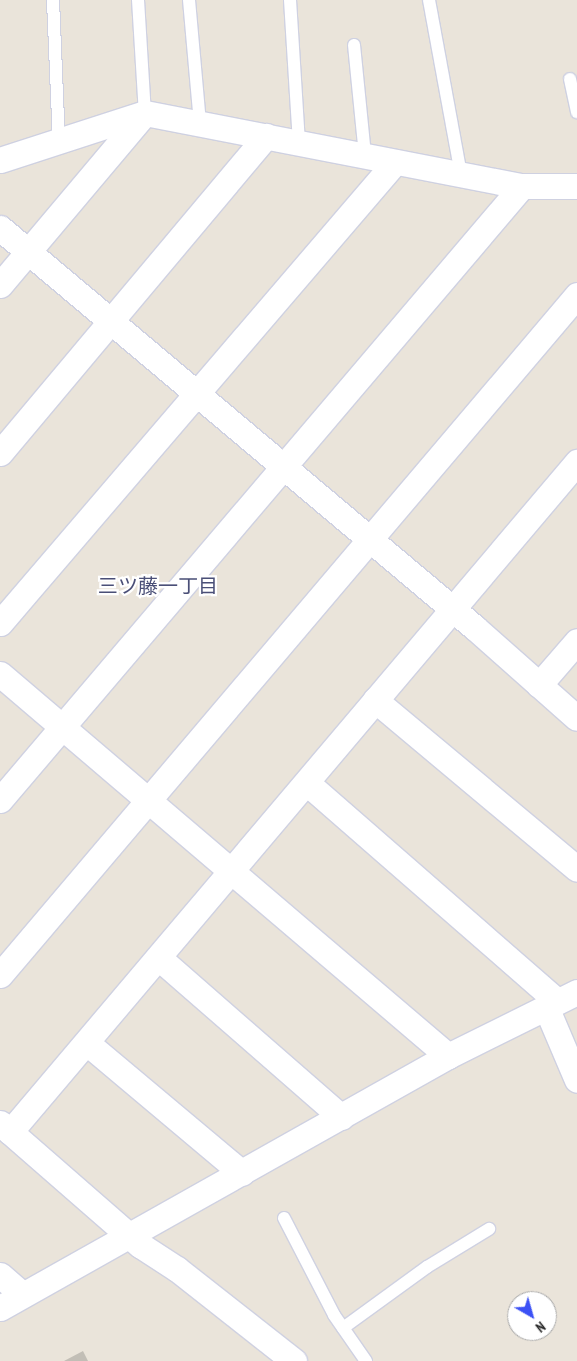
<!DOCTYPE html>
<meta charset="utf-8">
<style>
body{margin:0}
#map{position:relative;width:577px;height:1361px;overflow:hidden;background:#eae4da;font-family:"PT Sans Narrow","Noto Sans JP",sans-serif}
div>[style]{position:absolute}
.building>*{inset:0;background:#c2beb6}
.roads{filter:drop-shadow(1px 0 #cfd1e1) drop-shadow(-1px 0 #cfd1e1) drop-shadow(0 1px #cfd1e1) drop-shadow(0 -1px #cfd1e1)}
.lane>*{height:12px;margin:-6px;padding:0 6px;transform-origin:6px;border-radius:6px;background:#fff}
.street>*{height:25px;margin:-12.5px;padding:0 12.5px;transform-origin:12.5px;border-radius:12.5px;background:#fff}
span{translate:-50% -50%;white-space:nowrap;text-align:center;line-height:1.15;-webkit-text-stroke:4.5px #fff;paint-order:stroke}
.neighbourhood-label{font-size:20px;color:#4a4f77}
.north{position:absolute;left:507px;top:1291px;width:50px;height:50px;box-sizing:border-box;background:#fff;border:1px solid #a9a9a9;border-radius:50%;rotate:142deg;font-size:14px;font-weight:700;line-height:20px;text-align:center;color:#282828}
.north::after{content:'';display:block;margin:auto;width:18px;height:22px;background:#3c51f5;clip-path:polygon(50% 0,100% 100%,50% 72%,0 100%)}
</style>
<div id="map">
<div class="building">
<div style="clip-path:polygon(83px 1351px,88px 1361px,64px 1361px)"></div>
</div>
<div class="roads">
<div class="lane">
<div style="left:53px;top:0;width:141px;rotate:87.6deg"></div>
<div style="left:138px;top:0;width:113px;rotate:86.5deg"></div>
<div style="left:189px;top:0;width:124px;rotate:84.9deg"></div>
<div style="left:290px;top:0;width:143px;rotate:86.4deg"></div>
<div style="left:429px;top:0;width:177px;rotate:79.6deg"></div>
<div style="left:354px;top:45px;width:112px;rotate:84.3deg"></div>
<div style="left:570px;top:79px;width:34px;rotate:78deg"></div>
<div style="left:284px;top:1218px;width:109px;rotate:62.7deg"></div>
<div style="left:334px;top:1315px;width:56px;rotate:55.2deg"></div>
<div style="left:343px;top:1328px;width:104px;rotate:-36deg"></div>
<div style="left:427px;top:1267px;width:73px;rotate:-31.5deg"></div>
</div>
<div class="street">
<div style="left:0;top:160px;width:152px;rotate:-18deg"></div>
<div style="left:145px;top:113px;width:384px;rotate:11deg"></div>
<div style="left:522px;top:186px;width:55px"></div>
<div style="left:0;top:228px;width:620px;rotate:40.09deg"></div>
<div style="left:474px;top:627px;width:137px;rotate:41.5deg"></div>
<div style="left:0;top:285px;width:225px;rotate:-49.9deg"></div>
<div style="left:0;top:453px;width:414px;rotate:-50deg"></div>
<div style="left:0;top:623px;width:607px;rotate:-49.41deg"></div>
<div style="left:0;top:674px;width:589px;rotate:40.45deg"></div>
<div style="left:539px;top:685px;width:58px;rotate:-49.2deg"></div>
<div style="left:375px;top:700px;width:263px;rotate:39.9deg"></div>
<div style="left:307px;top:783px;width:332px;rotate:41.1deg"></div>
<div style="left:0;top:800px;width:806px;rotate:-49.63deg"></div>
<div style="left:159px;top:958px;width:242px;rotate:41.1deg"></div>
<div style="left:0;top:975px;width:892px;rotate:-49.68deg"></div>
<div style="left:546px;top:1007px;width:79px;rotate:67deg"></div>
<div style="left:87px;top:1043px;width:202px;rotate:40deg"></div>
<div style="left:0;top:1123px;width:186px;rotate:41.1deg"></div>
<div style="left:140px;top:1245px;width:44px;rotate:33deg"></div>
<div style="left:177px;top:1269px;width:149px;rotate:38.2deg"></div>
<div style="left:10px;top:1132px;width:878px;rotate:-49.76deg"></div>
<div style="left:0;top:1275px;width:30px;rotate:41deg"></div>
<div style="left:0;top:1308px;width:514px;rotate:-29.36deg"></div>
<div style="left:448px;top:1056px;width:144px;rotate:-26.4deg"></div>
</div>
</div>
<div class="neighbourhood-label">
<span style="left:158px;top:586px">三ツ藤一丁目</span>
</div>
<div class="north">N</div>
</div>
